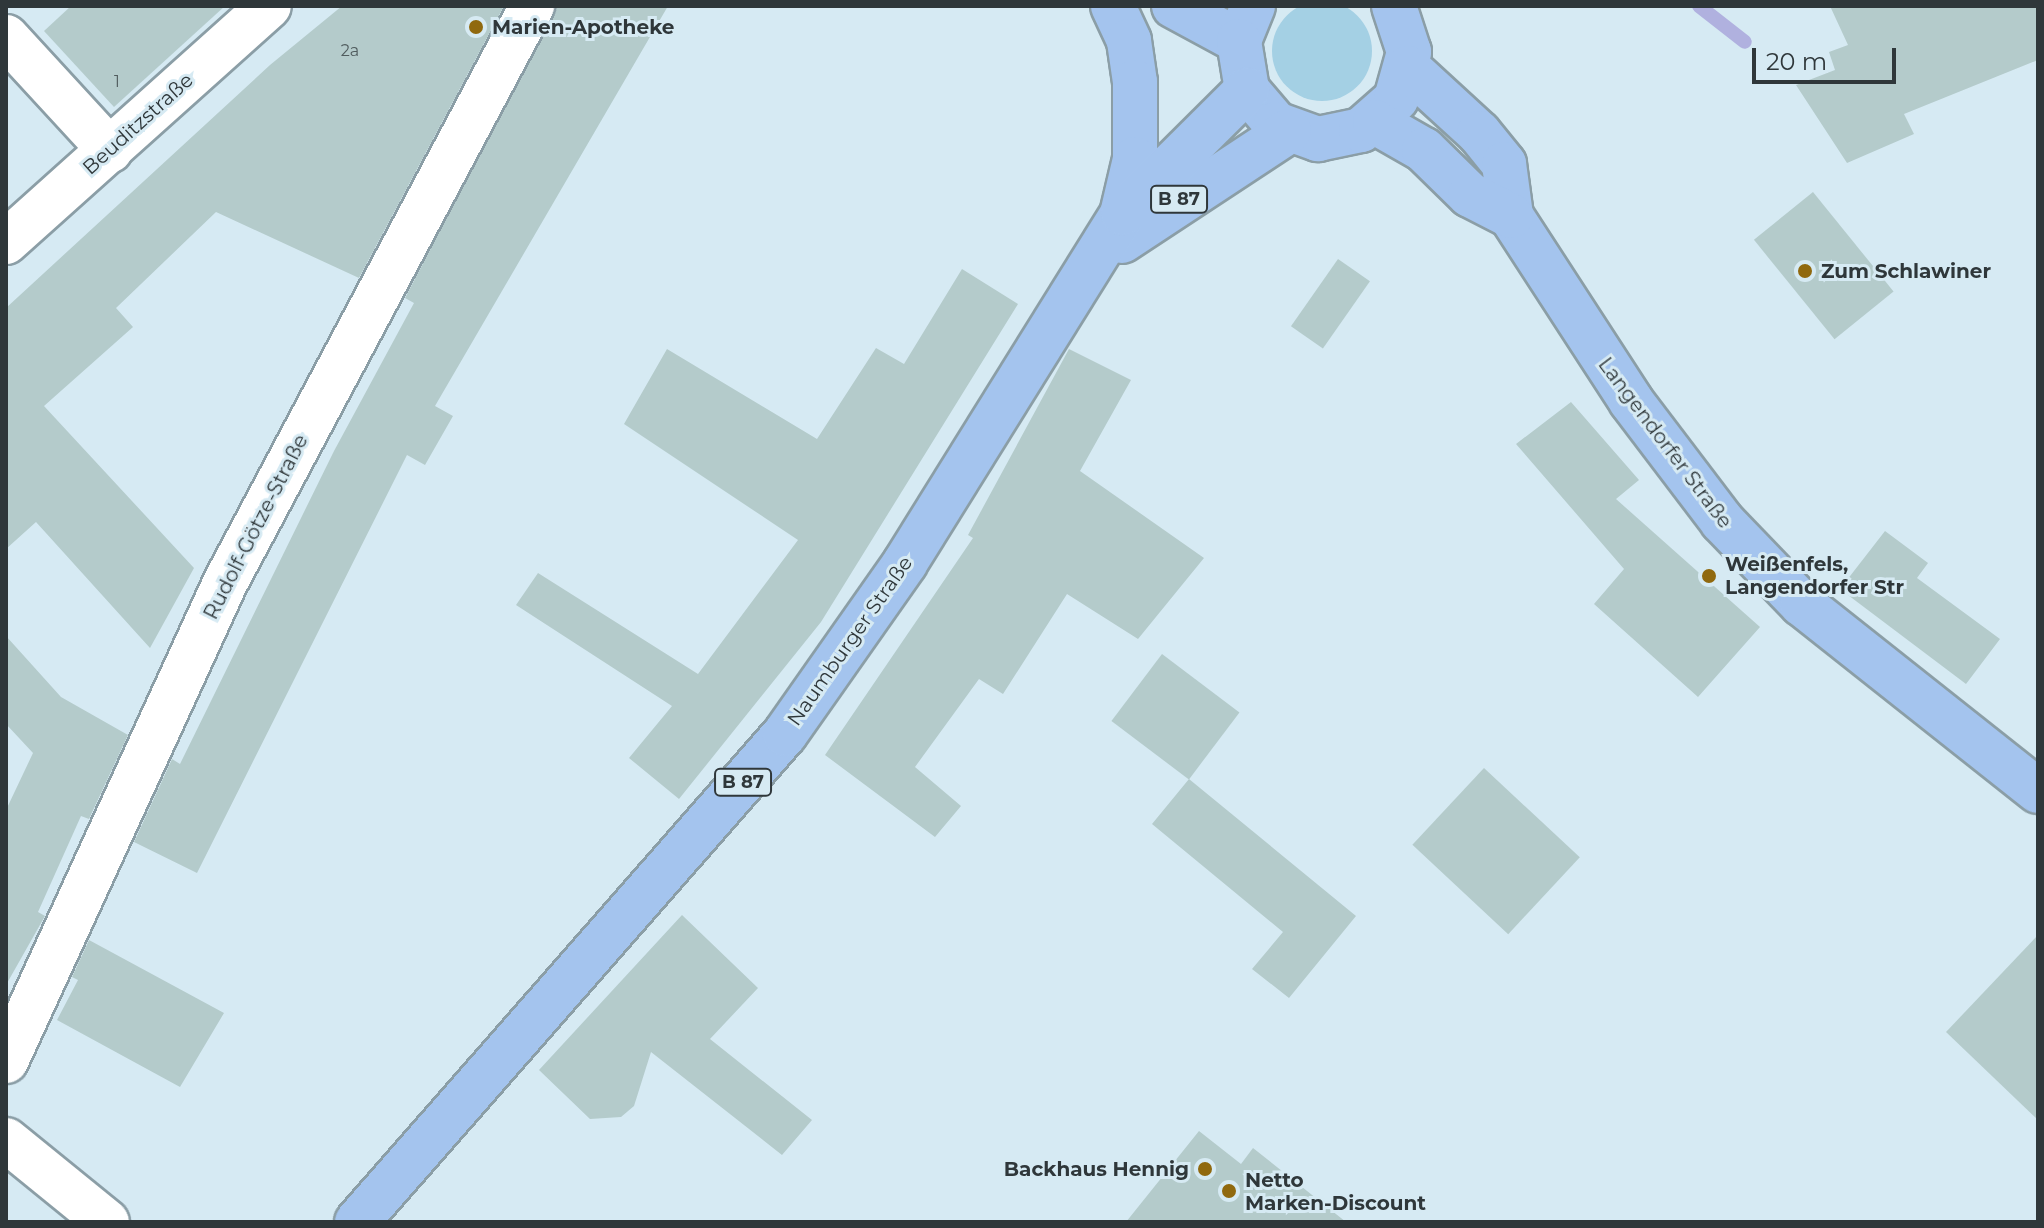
<!DOCTYPE html>
<meta charset="utf-8">
<style>
body{margin:0}
#map{position:relative;width:2044px;height:1228px;overflow:hidden;background:#d6eaf3;font-family:Montserrat,sans-serif}
div>[style]{position:absolute}
.green>*{inset:0;background:#a4d0e4}
.round{border-radius:50%}
.stream>*{height:14px;margin:-7px;padding:0 7px;transform-origin:7px;border-radius:7px;background:#b0b1df}
.building>*{inset:0;background:#b4cbcb;transform-origin:0 0}
.roads{filter:drop-shadow(2px 0 #8b9ea6) drop-shadow(-2px 0 #8b9ea6) drop-shadow(0 2px #8b9ea6) drop-shadow(0 -2px #8b9ea6)}
.minor>*{height:44px;margin:-22px;padding:0 22px;transform-origin:22px;border-radius:22px;background:#fff}
.major>*{height:44px;margin:-22px;padding:0 22px;transform-origin:22px;border-radius:22px;background:#a4c4ee}
.dots>*{width:22px;height:22px;translate:-50% -50%;box-sizing:border-box;border:4px solid #d6eaf3;border-radius:50%}
span{translate:-50% -50%;white-space:nowrap;text-align:center;line-height:1.15;-webkit-text-stroke:6px #d6eaf3;paint-order:stroke}
.number-label{font-size:16px;color:#505c5e}
.number-label span{-webkit-text-stroke-width:0}
.shield-label span{padding:2px 6px;background:#d6eaf3;border:2px solid;border-radius:6px;-webkit-text-stroke-width:0}
.shield-label{font-size:18px;color:#2f373a;font-weight:700}
.poi-label{font-size:20px;color:#2f373a;font-weight:700}
.left{translate:0 -50%;text-align:left}
.right{translate:-100% -50%;text-align:right}
.street-label{font-size:20px;color:#2f373a}
.frame{position:absolute;inset:0;border:8px solid #2f373a;pointer-events:none}
.scale{position:absolute;left:1752px;top:48px;width:144px;height:36px;box-sizing:border-box;border:4px solid #2f373a;border-top:0;padding-left:10px;font-size:24px;line-height:28px;white-space:nowrap;color:#2f373a;-webkit-text-stroke:6px #d6eaf3;paint-order:stroke}
</style>
<div id="map">
<div class="green">
<div class="round" style="left:1272px;top:1px;width:100px;height:100px"></div>
</div>
<div class="stream">
<div style="left:1699px;top:6px;width:58px;rotate:38deg"></div>
</div>
<div class="building">
<div style="clip-path:polygon(71px 6px,225px 6px,114px 107px,44px 31px)"></div>
<div style="clip-path:polygon(342px 6px,504px 6px,359px 278px,216px 212px,116px 308px,133px 327px,44px 406px,194px 568px,150px 648px,36px 522px,6px 549px,6px 308px,270px 65px)"></div>
<div style="clip-path:polygon(557px 6px,668px 6px,435px 406px,453px 416px,425px 465px,407px 455px,197px 873px,134px 842px,172px 759px,180px 764px,334px 451px,414px 303px,405px 298px)"></div>
<div style="clip-path:polygon(1830px 6px,2038px 6px,2038px 60px,1904px 114px,1914px 134px,1847px 163px,1796px 85px,1835px 70px,1829px 52px,1848px 45px)"></div>
<div style="left:1813px;top:192px;width:128px;height:76px;rotate:51deg"></div>
<div style="left:1338px;top:259px;width:39px;height:82px;rotate:35deg"></div>
<div style="clip-path:polygon(962px 269px,1018px 304px,821px 622px,679px 799px,629px 758px,672px 706px,516px 605px,538px 573px,698px 674px,798px 540px,624px 424px,667px 349px,817px 439px,876px 348px,904px 364px)"></div>
<div style="clip-path:polygon(1069px 349px,1131px 380px,1080px 471px,1204px 558px,1138px 639px,1067px 594px,1003px 694px,979px 679px,915px 767px,961px 806px,935px 837px,825px 755px,973px 538px,968px 535px)"></div>
<div style="clip-path:polygon(1571px 402px,1639px 480px,1616px 499px,1760px 627px,1698px 697px,1594px 604px,1624px 569px,1516px 444px)"></div>
<div style="clip-path:polygon(1885px 531px,1928px 563px,1917px 578px,2000px 639px,1966px 684px,1840px 589px)"></div>
<div style="clip-path:polygon(6px 636px,61px 697px,128px 735px,89px 819px,81px 816px,38px 912px,45px 916px,6px 985px,6px 810px,33px 753px,6px 724px)"></div>
<div style="left:1162px;top:654px;width:97px;height:84px;rotate:37deg"></div>
<div style="left:1484px;top:768px;width:131px;height:105px;rotate:43deg"></div>
<div style="clip-path:polygon(1189px 779px,1356px 916px,1289px 998px,1252px 969px,1283px 932px,1152px 824px)"></div>
<div style="clip-path:polygon(682px 915px,758px 988px,710px 1039px,812px 1120px,782px 1155px,651px 1052px,634px 1106px,621px 1117px,590px 1119px,539px 1070px)"></div>
<div style="clip-path:polygon(2038px 935px,2038px 1120px,1946px 1032px)"></div>
<div style="clip-path:polygon(89px 940px,224px 1013px,180px 1087px,57px 1020px,78px 980px,72px 977px)"></div>
<div style="clip-path:polygon(1199px 1131px,1241px 1164px,1253px 1148px,1346px 1222px,1126px 1222px)"></div>
</div>
<div class="roads">
<div class="minor">
<div style="left:6px;top:37px;width:154px;rotate:47.4deg"></div>
<div style="left:6px;top:242px;width:353px;rotate:-41.9deg"></div>
<div style="left:6px;top:1061px;width:526px;rotate:-65.38deg"></div>
<div style="left:225px;top:583px;width:654px;rotate:-61.98deg"></div>
<div style="left:6px;top:1140px;width:130px;rotate:39.1deg"></div>
</div>
<div class="major">
<div style="left:1113px;top:6px;width:38px;rotate:65deg"></div>
<div style="left:1129px;top:41px;width:41px;rotate:81.7deg"></div>
<div style="left:1135px;top:82px;width:77px;rotate:90deg"></div>
<div style="left:1135px;top:159px;width:52px;rotate:103.2deg"></div>
<div style="left:1174px;top:6px;width:74px;rotate:28.3deg"></div>
<div style="left:1253px;top:6px;width:38px;rotate:112deg"></div>
<div style="left:1239px;top:41px;width:50px;rotate:80.7deg"></div>
<div style="left:1247px;top:90px;width:45px;rotate:49.5deg"></div>
<div style="left:1276px;top:124px;width:45px;rotate:19.7deg"></div>
<div style="left:1318px;top:139px;width:44px;rotate:-11.8deg"></div>
<div style="left:1361px;top:130px;width:47px;rotate:-41.5deg"></div>
<div style="left:1396px;top:99px;width:49px;rotate:-74.5deg"></div>
<div style="left:1409px;top:52px;width:48px;rotate:-108.1deg"></div>
<div style="left:1408px;top:68px;width:96px;rotate:42.5deg"></div>
<div style="left:1479px;top:133px;width:40px;rotate:51deg"></div>
<div style="left:1504px;top:164px;width:52px;rotate:82.3deg"></div>
<div style="left:1511px;top:216px;width:221px;rotate:57deg"></div>
<div style="left:1631px;top:401px;width:151px;rotate:52.8deg"></div>
<div style="left:1722px;top:521px;width:115px;rotate:46.1deg"></div>
<div style="left:1802px;top:604px;width:301px;rotate:38.4deg"></div>
<div style="left:1375px;top:122px;width:56px;rotate:29.7deg"></div>
<div style="left:1424px;top:150px;width:64px;rotate:44.4deg"></div>
<div style="left:1470px;top:195px;width:46px;rotate:27.1deg"></div>
<div style="left:1122px;top:241px;width:200px;rotate:-33.4deg"></div>
<div style="left:357px;top:1222px;width:649px;rotate:-48.75deg"></div>
<div style="left:785px;top:734px;width:209px;rotate:-54.9deg"></div>
<div style="left:905px;top:563px;width:412px;rotate:-58.1deg"></div>
<div style="left:1123px;top:213px;width:175px;rotate:-44.8deg"></div>
</div>
</div>
<div class="dots">
<div style="left:476px;top:27px;background:#90690f"></div>
<div style="left:1805px;top:271px;background:#90690f"></div>
<div style="left:1709px;top:576px;background:#90690f"></div>
<div style="left:1205px;top:1169px;background:#90690f"></div>
<div style="left:1229px;top:1191px;background:#90690f"></div>
</div>
<div class="number-label">
<span style="left:350px;top:51px">2a</span>
<span style="left:117px;top:82px">1</span>
</div>
<div class="shield-label">
<span style="left:1179px;top:199px">B 87</span>
<span style="left:743px;top:782px">B 87</span>
</div>
<div class="poi-label">
<span class="left" style="left:492px;top:27px">Marien-Apotheke</span>
<span class="left" style="left:1821px;top:271px">Zum Schlawiner</span>
<span class="left" style="left:1725px;top:576px">Weißenfels,<br>Langendorfer Str</span>
<span class="right" style="left:1189px;top:1169px">Backhaus Hennig</span>
<span class="left" style="left:1245px;top:1192px">Netto<br>Marken-Discount</span>
</div>
<div class="street-label">
<span style="left:138px;top:124px;rotate:-42deg">Beuditzstraße</span>
<span style="left:1665px;top:443px;rotate:53deg">Langendorfer Straße</span>
<span style="left:256px;top:527px;rotate:-63deg">Rudolf-Götze-Straße</span>
<span style="left:850px;top:641px;rotate:-55deg">Naumburger Straße</span>
</div>
<div class="frame"></div>
<div class="scale">20 m</div>
</div>
